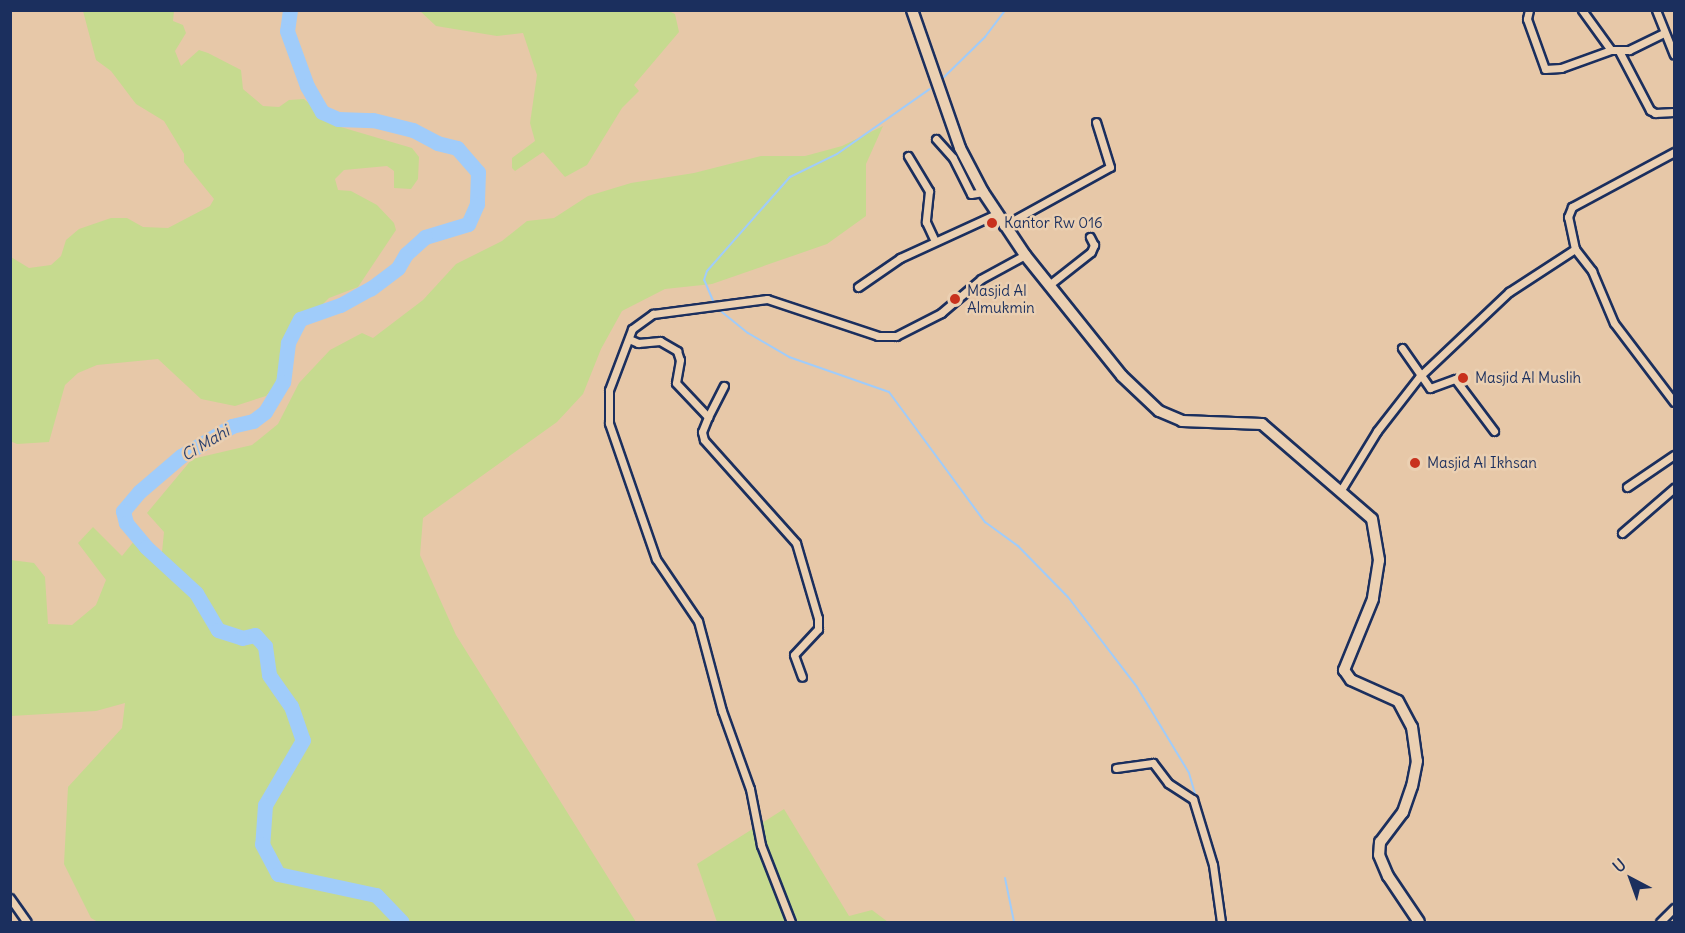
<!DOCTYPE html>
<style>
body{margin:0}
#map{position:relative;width:1685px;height:933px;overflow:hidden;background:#e7c8a8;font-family:Delius,sans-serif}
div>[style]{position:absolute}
.green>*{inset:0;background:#c6da8f}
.stream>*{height:2px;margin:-1px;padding:0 1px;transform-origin:1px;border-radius:1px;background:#a0ccfa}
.river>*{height:15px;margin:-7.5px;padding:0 7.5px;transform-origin:7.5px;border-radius:7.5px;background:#a0ccfa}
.roads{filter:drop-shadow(2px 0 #1b2f5e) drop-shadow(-2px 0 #1b2f5e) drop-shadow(0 2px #1b2f5e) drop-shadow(0 -2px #1b2f5e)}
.street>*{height:7px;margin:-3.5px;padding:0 3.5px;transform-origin:3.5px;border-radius:3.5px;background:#ebd0b2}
.secondary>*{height:10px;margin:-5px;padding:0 5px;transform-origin:5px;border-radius:5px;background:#ebd0b2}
.dots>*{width:16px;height:16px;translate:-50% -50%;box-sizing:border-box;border:3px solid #ebd0b2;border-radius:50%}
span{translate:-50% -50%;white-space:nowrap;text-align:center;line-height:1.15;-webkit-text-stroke:5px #ebd0b2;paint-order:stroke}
.poi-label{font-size:15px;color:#1b2f5e}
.left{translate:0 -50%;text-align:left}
.water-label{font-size:16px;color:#283f6e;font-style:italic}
.frame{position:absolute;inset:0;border:12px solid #1b2f5e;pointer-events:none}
.north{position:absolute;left:1601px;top:849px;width:60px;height:60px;-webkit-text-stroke:4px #ebd0b2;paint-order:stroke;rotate:319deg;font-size:16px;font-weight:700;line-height:24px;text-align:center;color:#1b2f5e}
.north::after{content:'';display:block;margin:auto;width:21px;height:27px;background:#1b2f5e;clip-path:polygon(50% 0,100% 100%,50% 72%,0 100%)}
</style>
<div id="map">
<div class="green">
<div style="clip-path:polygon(83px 11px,174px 11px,173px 21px,183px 25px,186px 33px,175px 51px,181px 66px,199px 50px,208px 53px,241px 70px,243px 89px,263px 106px,279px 107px,289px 100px,304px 99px,334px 125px,412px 148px,419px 157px,418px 179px,411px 189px,394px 188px,394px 171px,387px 166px,344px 170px,335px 179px,338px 190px,351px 191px,377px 205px,394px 223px,396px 230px,358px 287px,329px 298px,285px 342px,278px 382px,266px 396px,235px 406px,201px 399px,158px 359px,97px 365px,78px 373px,65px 385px,49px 442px,17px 444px,10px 441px,11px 257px,29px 268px,51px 265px,61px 256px,66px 240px,79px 229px,111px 218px,127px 218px,143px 227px,168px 228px,210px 206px,214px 199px,184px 162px,184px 154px,164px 121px,136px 104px,111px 71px,96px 60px)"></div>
<div style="clip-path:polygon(420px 11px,669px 11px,675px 14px,679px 32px,634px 85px,639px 91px,622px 108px,587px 165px,565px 177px,543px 152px,515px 171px,512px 168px,512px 158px,535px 141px,530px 123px,537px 75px,523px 33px,497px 36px,436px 26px)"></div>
<div style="clip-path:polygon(883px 126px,866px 164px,866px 216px,827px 244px,712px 284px,665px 289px,622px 311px,601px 349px,583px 394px,557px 422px,423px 518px,420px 555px,456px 635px,636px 922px,98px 922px,91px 918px,64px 864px,68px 787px,122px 728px,125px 703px,96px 711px,11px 716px,11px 560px,34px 563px,45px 577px,48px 624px,72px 625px,96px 605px,106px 580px,78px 543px,93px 527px,122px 556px,135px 540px,162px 552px,164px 532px,147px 513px,192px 459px,252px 445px,278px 424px,299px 383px,330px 350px,362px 333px,373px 338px,423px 300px,456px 264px,502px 241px,527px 221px,554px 218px,588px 196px,631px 183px,694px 173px,761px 156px,805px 156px,842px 146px)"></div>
<div style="clip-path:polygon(784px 809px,849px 916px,872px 910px,888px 922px,717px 922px,697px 864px)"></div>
</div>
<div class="stream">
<div style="left:940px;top:81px;width:63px;rotate:-44.4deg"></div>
<div style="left:985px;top:37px;width:34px;rotate:-53deg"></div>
<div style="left:714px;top:303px;width:25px;rotate:-113deg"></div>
<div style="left:704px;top:280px;width:9px;rotate:-72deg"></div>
<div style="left:707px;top:271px;width:125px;rotate:-48.6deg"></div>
<div style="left:790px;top:177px;width:52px;rotate:-26.1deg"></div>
<div style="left:837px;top:154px;width:113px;rotate:-35deg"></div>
<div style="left:717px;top:308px;width:40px;rotate:39deg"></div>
<div style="left:748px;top:333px;width:48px;rotate:30.3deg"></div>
<div style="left:789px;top:357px;width:106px;rotate:19.3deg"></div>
<div style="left:889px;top:392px;width:162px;rotate:53.6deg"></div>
<div style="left:985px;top:522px;width:41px;rotate:36deg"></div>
<div style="left:1018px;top:546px;width:71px;rotate:45.6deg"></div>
<div style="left:1068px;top:597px;width:113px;rotate:52.5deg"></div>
<div style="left:1137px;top:687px;width:100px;rotate:58.8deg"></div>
<div style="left:1189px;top:773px;width:25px;rotate:74deg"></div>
<div style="left:1209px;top:840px;width:84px;rotate:78.3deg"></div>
<div style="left:1005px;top:878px;width:45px;rotate:78.4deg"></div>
</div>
<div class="river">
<div style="left:290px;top:10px;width:21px;rotate:98deg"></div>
<div style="left:287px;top:31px;width:59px;rotate:70deg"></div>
<div style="left:307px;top:86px;width:30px;rotate:60deg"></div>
<div style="left:322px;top:112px;width:17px;rotate:24deg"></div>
<div style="left:338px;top:119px;width:35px;rotate:2deg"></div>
<div style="left:373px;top:120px;width:41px;rotate:14deg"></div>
<div style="left:413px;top:130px;width:27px;rotate:28deg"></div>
<div style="left:437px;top:143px;width:21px;rotate:14deg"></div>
<div style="left:457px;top:148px;width:32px;rotate:49deg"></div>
<div style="left:478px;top:172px;width:32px;rotate:92deg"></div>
<div style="left:477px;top:204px;width:22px;rotate:114deg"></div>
<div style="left:468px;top:224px;width:45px;rotate:163.2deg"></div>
<div style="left:425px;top:237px;width:25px;rotate:138deg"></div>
<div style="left:406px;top:254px;width:16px;rotate:120deg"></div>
<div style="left:398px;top:268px;width:34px;rotate:143deg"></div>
<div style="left:371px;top:288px;width:35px;rotate:151deg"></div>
<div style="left:340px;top:305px;width:42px;rotate:160.7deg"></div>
<div style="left:300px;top:319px;width:27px;rotate:117deg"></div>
<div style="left:288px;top:343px;width:39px;rotate:97deg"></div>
<div style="left:283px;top:382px;width:35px;rotate:121deg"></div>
<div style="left:265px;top:412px;width:15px;rotate:143deg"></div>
<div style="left:253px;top:421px;width:22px;rotate:167deg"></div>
<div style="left:232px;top:426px;width:59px;rotate:149.5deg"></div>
<div style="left:181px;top:456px;width:55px;rotate:139.4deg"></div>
<div style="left:139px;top:492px;width:25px;rotate:130deg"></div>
<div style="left:123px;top:511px;width:12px;rotate:76deg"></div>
<div style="left:126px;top:523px;width:31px;rotate:50deg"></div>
<div style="left:146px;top:547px;width:68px;rotate:42.6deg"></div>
<div style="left:196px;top:593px;width:43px;rotate:59.3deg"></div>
<div style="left:218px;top:630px;width:25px;rotate:18deg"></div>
<div style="left:242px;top:638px;width:13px;rotate:-13deg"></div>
<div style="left:255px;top:635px;width:15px;rotate:48deg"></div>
<div style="left:265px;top:646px;width:29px;rotate:82deg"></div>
<div style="left:269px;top:675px;width:38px;rotate:55deg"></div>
<div style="left:291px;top:706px;width:36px;rotate:71deg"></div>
<div style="left:303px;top:740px;width:75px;rotate:120.3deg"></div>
<div style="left:265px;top:805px;width:39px;rotate:94deg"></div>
<div style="left:262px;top:844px;width:34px;rotate:62deg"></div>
<div style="left:278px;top:874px;width:100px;rotate:12.1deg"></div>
<div style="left:376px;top:895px;width:37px;rotate:46deg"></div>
</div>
<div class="roads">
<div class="street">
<div style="left:1529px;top:10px;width:9px;rotate:103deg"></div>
<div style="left:1527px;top:19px;width:53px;rotate:70.2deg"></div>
<div style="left:1545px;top:69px;width:16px;rotate:-4deg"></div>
<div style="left:1561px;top:68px;width:53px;rotate:-19.8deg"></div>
<div style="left:1582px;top:10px;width:49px;rotate:54.1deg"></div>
<div style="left:1611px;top:50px;width:18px"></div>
<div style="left:1629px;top:50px;width:39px;rotate:-26deg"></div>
<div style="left:1656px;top:10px;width:48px;rotate:68.2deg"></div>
<div style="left:1619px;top:51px;width:67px;rotate:62.3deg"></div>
<div style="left:1650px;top:110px;width:6px;rotate:31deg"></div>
<div style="left:1655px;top:113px;width:19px;rotate:-3deg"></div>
<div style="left:936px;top:139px;width:25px;rotate:48deg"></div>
<div style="left:953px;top:158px;width:40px;rotate:63.4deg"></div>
<div style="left:971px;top:194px;width:12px;rotate:-9deg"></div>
<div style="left:908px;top:156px;width:41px;rotate:59deg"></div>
<div style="left:929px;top:191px;width:31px;rotate:96deg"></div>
<div style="left:926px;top:222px;width:21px;rotate:65deg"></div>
<div style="left:1003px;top:226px;width:122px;rotate:-28.9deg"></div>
<div style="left:1110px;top:167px;width:47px;rotate:-107.3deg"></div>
<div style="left:1575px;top:249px;width:28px;rotate:52deg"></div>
<div style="left:1592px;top:271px;width:56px;rotate:67.1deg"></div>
<div style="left:1614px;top:323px;width:99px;rotate:52.8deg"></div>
<div style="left:1049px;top:285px;width:53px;rotate:-38.2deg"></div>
<div style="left:1091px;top:252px;width:8px;rotate:-67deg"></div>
<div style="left:1094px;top:245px;width:9px;rotate:-117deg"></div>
<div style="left:858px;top:287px;width:51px;rotate:-34.6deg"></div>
<div style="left:900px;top:258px;width:106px;rotate:-24.6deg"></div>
<div style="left:629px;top:339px;width:10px;rotate:24deg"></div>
<div style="left:638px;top:343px;width:22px;rotate:-5deg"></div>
<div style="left:660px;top:341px;width:20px;rotate:30deg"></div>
<div style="left:677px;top:351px;width:9px;rotate:72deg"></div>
<div style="left:680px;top:360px;width:23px;rotate:100deg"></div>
<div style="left:676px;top:383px;width:47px;rotate:46.7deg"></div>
<div style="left:708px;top:417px;width:16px;rotate:112deg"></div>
<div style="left:702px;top:432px;width:8px;rotate:76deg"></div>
<div style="left:704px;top:440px;width:138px;rotate:48.2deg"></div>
<div style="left:796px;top:543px;width:78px;rotate:73.7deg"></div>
<div style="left:818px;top:618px;width:11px;rotate:90deg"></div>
<div style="left:818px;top:629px;width:35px;rotate:133deg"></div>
<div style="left:794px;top:655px;width:23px;rotate:70deg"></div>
<div style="left:1402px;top:348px;width:49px;rotate:55deg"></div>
<div style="left:1430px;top:388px;width:27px;rotate:-20deg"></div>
<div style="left:1455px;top:379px;width:65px;rotate:53.1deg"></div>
<div style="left:708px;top:417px;width:35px;rotate:-63deg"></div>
<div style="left:1627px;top:487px;width:57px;rotate:-34.2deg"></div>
<div style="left:1341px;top:490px;width:69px;rotate:-58.6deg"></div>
<div style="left:1377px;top:431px;width:68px;rotate:-52.1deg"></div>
<div style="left:1419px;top:377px;width:124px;rotate:-43.4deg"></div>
<div style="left:1509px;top:292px;width:79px;rotate:-33.1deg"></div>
<div style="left:1575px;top:249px;width:33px;rotate:-102deg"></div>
<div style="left:1568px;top:217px;width:11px;rotate:-68deg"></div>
<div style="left:1572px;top:207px;width:116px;rotate:-28.3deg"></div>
<div style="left:1622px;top:533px;width:69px;rotate:-40.9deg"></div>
<div style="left:1116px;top:768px;width:37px;rotate:-8deg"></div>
<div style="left:1153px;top:763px;width:25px;rotate:53deg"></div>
<div style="left:1168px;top:783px;width:30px;rotate:33deg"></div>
<div style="left:1193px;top:799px;width:69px;rotate:73.1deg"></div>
<div style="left:1213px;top:865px;width:58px;rotate:82deg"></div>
<div style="left:10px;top:898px;width:29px;rotate:55deg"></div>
<div style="left:791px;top:922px;width:83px;rotate:-111.3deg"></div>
<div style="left:761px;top:845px;width:57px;rotate:-101.1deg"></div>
<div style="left:750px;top:789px;width:83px;rotate:-109.7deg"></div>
<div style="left:722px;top:711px;width:93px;rotate:-104.9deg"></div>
<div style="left:698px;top:621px;width:75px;rotate:-124.1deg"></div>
<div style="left:656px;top:559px;width:144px;rotate:-109.1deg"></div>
<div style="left:609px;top:423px;width:33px;rotate:-90deg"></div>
<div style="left:609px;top:390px;width:65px;rotate:-69.3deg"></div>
<div style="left:632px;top:329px;width:26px;rotate:-36deg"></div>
<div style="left:653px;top:314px;width:115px;rotate:-7.5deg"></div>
<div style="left:767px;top:299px;width:117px;rotate:18.4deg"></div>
<div style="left:878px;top:336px;width:18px"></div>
<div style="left:896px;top:336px;width:51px;rotate:-27.1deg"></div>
<div style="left:941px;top:313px;width:52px;rotate:-40.4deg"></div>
<div style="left:981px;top:279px;width:50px;rotate:-28.6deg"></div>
<div style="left:1660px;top:922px;width:20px;rotate:-45deg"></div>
</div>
<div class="secondary">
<div style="left:912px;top:10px;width:146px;rotate:70.8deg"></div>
<div style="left:960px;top:148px;width:50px;rotate:62.4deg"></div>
<div style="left:983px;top:192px;width:76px;rotate:56.3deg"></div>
<div style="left:1025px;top:255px;width:155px;rotate:51.3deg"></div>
<div style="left:1122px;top:376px;width:51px;rotate:43.4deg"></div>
<div style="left:1159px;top:411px;width:25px;rotate:23deg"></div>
<div style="left:1182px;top:421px;width:80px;rotate:2.1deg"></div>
<div style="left:1262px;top:424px;width:145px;rotate:40.8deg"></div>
<div style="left:1372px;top:519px;width:42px;rotate:80.3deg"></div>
<div style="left:1379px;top:560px;width:39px;rotate:99deg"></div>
<div style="left:1373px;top:599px;width:77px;rotate:112.2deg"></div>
<div style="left:1344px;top:670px;width:12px;rotate:55deg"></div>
<div style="left:1351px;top:680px;width:51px;rotate:24.1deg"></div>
<div style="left:1398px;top:701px;width:30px;rotate:62deg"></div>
<div style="left:1412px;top:727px;width:34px;rotate:82deg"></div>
<div style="left:1417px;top:761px;width:25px;rotate:101deg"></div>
<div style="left:1412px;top:786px;width:28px;rotate:109deg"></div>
<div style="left:1403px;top:812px;width:38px;rotate:127deg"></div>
<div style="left:1380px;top:842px;width:13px;rotate:94deg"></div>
<div style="left:1379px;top:855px;width:23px;rotate:67deg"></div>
<div style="left:1388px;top:876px;width:55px;rotate:56deg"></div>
</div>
</div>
<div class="dots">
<div style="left:992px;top:223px;background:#c8321e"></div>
<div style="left:955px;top:299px;background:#c8321e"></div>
<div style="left:1463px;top:378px;background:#c8321e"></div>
<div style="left:1415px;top:463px;background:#c8321e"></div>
</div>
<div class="poi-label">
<span class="left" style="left:1004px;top:223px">Kantor Rw 016</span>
<span class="left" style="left:967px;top:299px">Masjid Al<br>Almukmin</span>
<span class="left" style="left:1475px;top:378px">Masjid Al Muslih</span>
<span class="left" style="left:1427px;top:463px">Masjid Al Ikhsan</span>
</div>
<div class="water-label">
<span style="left:205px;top:443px;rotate:-31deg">Ci Mahi</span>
</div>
<div class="frame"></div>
<div class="north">U</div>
</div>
